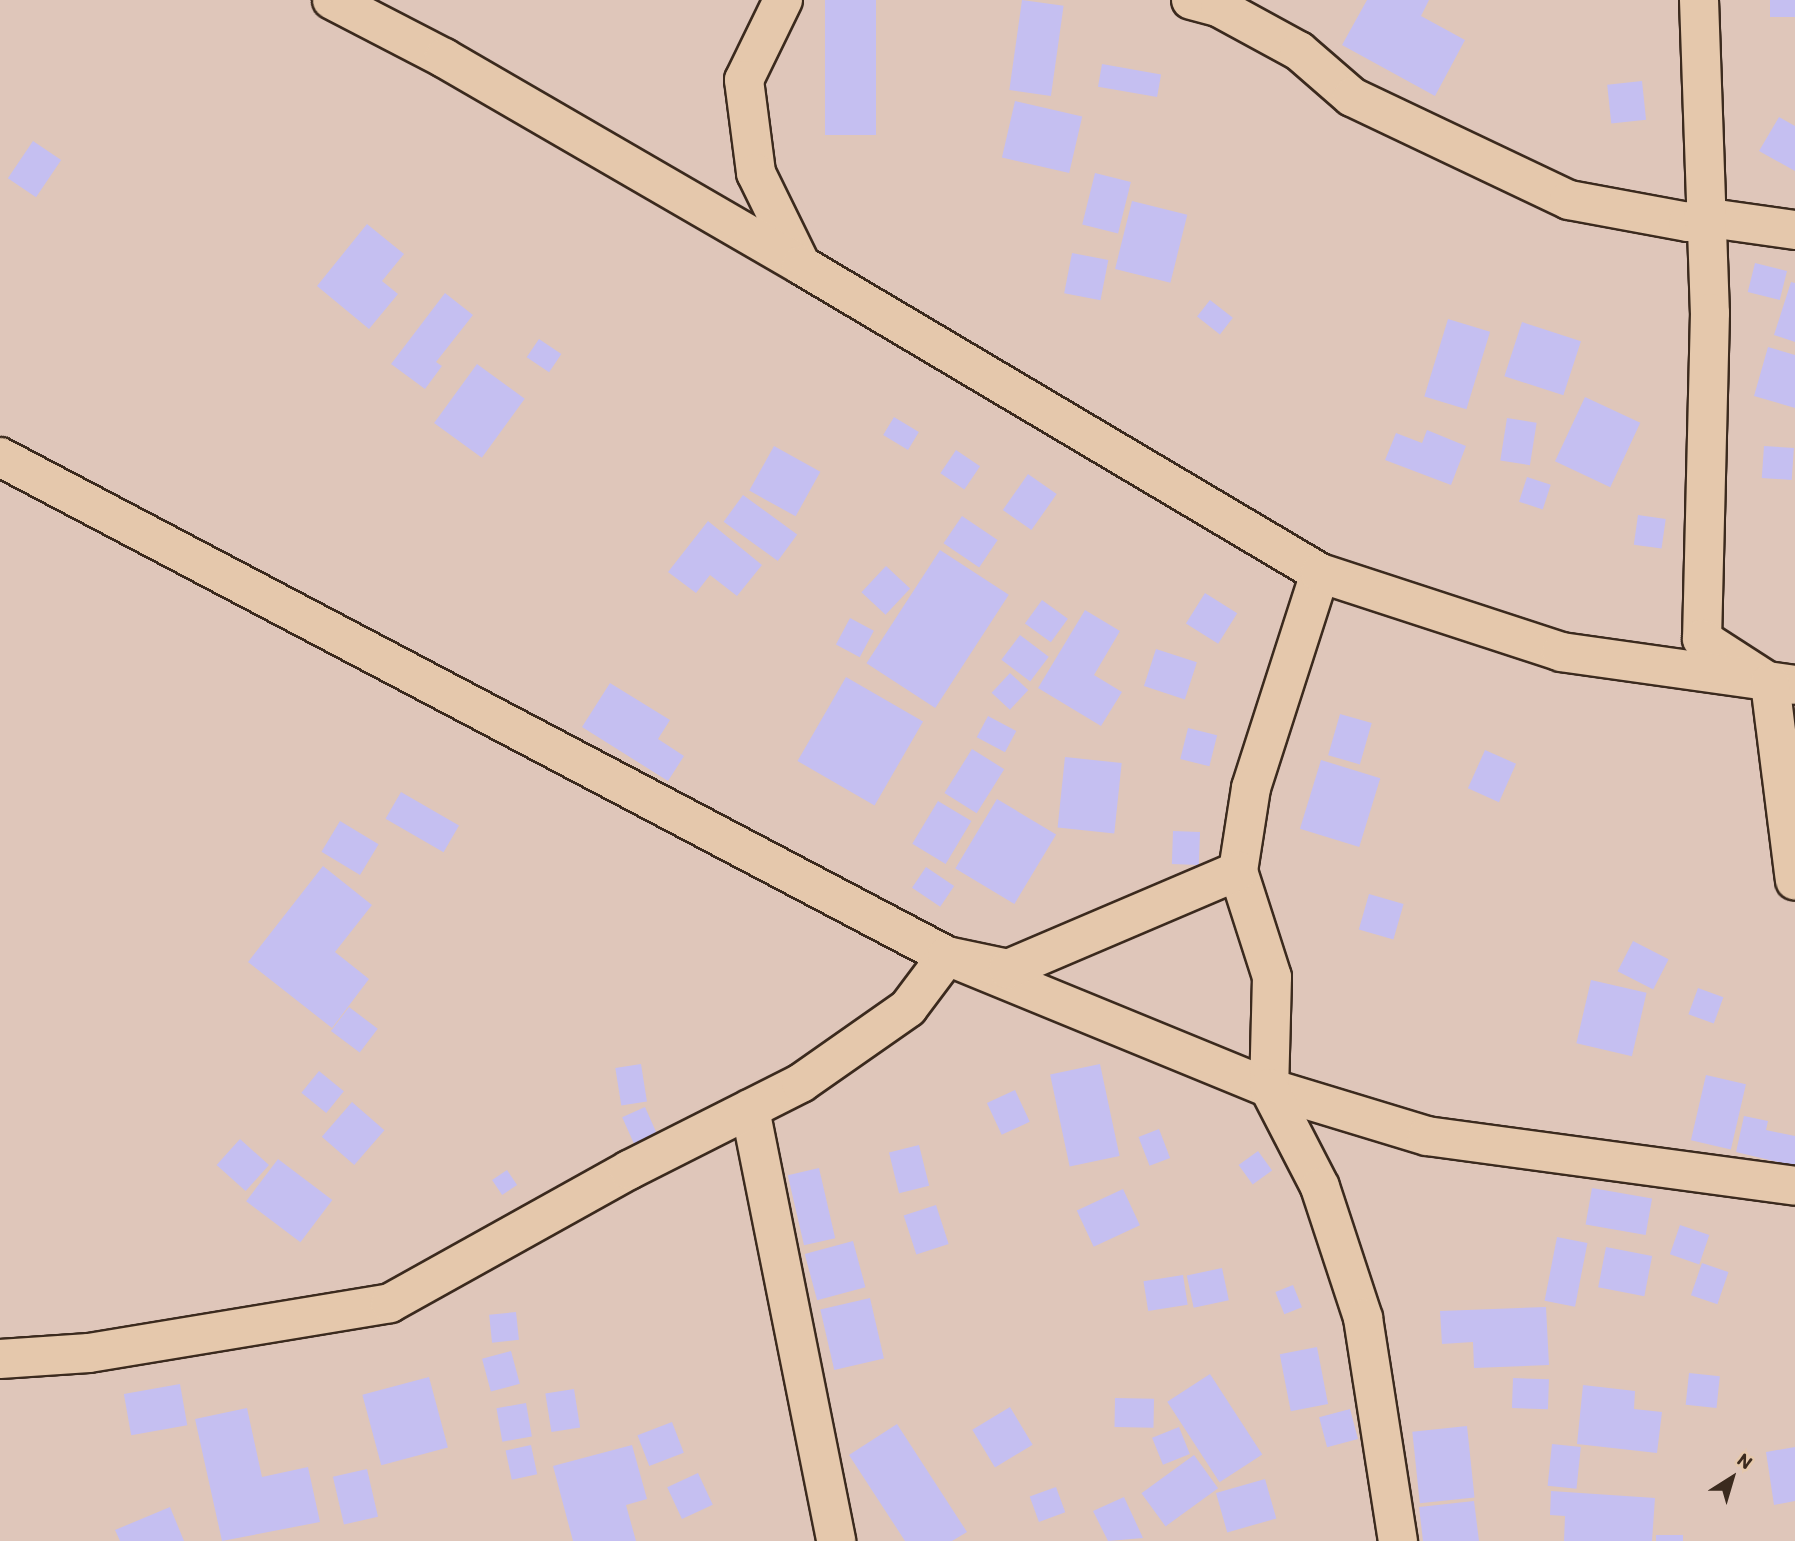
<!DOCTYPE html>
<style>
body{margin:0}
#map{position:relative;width:1795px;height:1541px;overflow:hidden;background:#dfc6ba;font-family:Itim,sans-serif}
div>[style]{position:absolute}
.building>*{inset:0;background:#c5bff1;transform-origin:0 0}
.roads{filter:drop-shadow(2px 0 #3b2a1e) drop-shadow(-2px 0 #3b2a1e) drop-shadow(0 2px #3b2a1e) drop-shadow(0 -2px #3b2a1e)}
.minor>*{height:38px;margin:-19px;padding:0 19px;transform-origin:19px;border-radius:19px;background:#e5c8ac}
.tertiary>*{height:38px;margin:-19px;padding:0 19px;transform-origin:19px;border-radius:19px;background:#e5c8ac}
span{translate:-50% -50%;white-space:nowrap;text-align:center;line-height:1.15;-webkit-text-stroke:5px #e5c8ac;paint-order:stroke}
.north{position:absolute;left:1697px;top:1443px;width:70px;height:70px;-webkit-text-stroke:5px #e5c8ac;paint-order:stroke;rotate:37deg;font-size:19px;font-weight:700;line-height:28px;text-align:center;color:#3b2a1e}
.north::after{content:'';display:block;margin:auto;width:24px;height:32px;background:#3b2a1e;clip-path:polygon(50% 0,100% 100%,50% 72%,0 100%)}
</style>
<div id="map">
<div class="building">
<div style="left:825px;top:0;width:51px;height:135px"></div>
<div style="left:1022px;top:0;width:42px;height:91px;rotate:8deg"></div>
<div style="clip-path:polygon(1367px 0,1429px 0,1421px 16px,1465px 40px,1435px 96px,1342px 45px)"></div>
<div style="left:1770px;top:0;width:25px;height:17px"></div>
<div style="left:1102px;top:64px;width:60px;height:23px;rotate:10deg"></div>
<div style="left:1642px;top:81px;width:39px;height:35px;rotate:84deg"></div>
<div style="left:1015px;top:101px;width:69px;height:58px;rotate:13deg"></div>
<div style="clip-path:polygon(1779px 117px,1795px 126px,1795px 171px,1759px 151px)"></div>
<div style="left:33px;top:141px;width:34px;height:45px;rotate:34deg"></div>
<div style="left:1095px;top:173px;width:37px;height:53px;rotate:14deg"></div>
<div style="left:1132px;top:201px;width:57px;height:70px;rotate:14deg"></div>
<div style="clip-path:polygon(367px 224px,404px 254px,382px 281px,398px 294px,369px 329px,317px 286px)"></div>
<div style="left:1072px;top:253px;width:37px;height:41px;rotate:11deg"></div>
<div style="left:1755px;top:263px;width:33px;height:30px;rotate:14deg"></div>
<div style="clip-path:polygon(1791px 282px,1795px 283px,1795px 342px,1774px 335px)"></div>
<div style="clip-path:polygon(445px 293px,473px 315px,436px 362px,442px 366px,425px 389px,391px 364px)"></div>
<div style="left:1210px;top:300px;width:29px;height:21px;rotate:38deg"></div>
<div style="left:1448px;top:319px;width:44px;height:81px;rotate:17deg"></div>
<div style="left:1522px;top:322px;width:62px;height:57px;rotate:18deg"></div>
<div style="left:539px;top:339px;width:27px;height:22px;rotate:34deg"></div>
<div style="clip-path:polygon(1768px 347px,1795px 355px,1795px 408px,1754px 396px)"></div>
<div style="left:477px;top:364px;width:59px;height:73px;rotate:36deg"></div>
<div style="left:1585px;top:397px;width:61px;height:71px;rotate:25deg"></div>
<div style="left:894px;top:417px;width:29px;height:21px;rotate:31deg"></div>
<div style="left:1507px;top:418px;width:30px;height:43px;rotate:9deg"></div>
<div style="clip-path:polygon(1427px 430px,1466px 446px,1451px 485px,1385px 460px,1396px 433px,1422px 443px)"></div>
<div style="left:774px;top:446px;width:53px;height:51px;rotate:29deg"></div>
<div style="left:1764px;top:446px;width:30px;height:32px;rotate:4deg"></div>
<div style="left:956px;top:450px;width:29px;height:28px;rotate:34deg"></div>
<div style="left:1028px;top:474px;width:35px;height:44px;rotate:35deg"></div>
<div style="left:1527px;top:477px;width:25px;height:26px;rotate:18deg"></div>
<div style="left:743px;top:495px;width:67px;height:33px;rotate:36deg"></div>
<div style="left:1638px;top:515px;width:28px;height:30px;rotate:8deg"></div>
<div style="left:962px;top:516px;width:43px;height:33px;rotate:34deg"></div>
<div style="clip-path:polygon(708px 521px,762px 565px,737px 596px,710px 575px,696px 593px,668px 572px)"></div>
<div style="left:940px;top:550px;width:82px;height:135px;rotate:33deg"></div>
<div style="left:886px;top:566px;width:33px;height:36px;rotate:43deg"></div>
<div style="left:1205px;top:593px;width:38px;height:36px;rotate:32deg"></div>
<div style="left:1042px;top:600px;width:32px;height:29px;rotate:36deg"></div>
<div style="clip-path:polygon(1085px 610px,1120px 631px,1094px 675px,1122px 692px,1101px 726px,1038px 688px)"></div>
<div style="left:850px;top:618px;width:27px;height:30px;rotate:28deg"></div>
<div style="left:1020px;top:635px;width:36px;height:31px;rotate:37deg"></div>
<div style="left:1156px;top:649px;width:43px;height:39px;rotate:18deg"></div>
<div style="left:1010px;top:673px;width:25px;height:27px;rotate:43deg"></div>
<div style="left:846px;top:677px;width:89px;height:97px;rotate:30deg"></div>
<div style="clip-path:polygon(610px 683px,670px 720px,658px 739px,684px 756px,668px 781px,582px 727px)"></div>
<div style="left:1340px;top:714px;width:33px;height:43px;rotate:16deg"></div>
<div style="left:988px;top:716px;width:32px;height:24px;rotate:28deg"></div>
<div style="left:1188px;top:728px;width:30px;height:32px;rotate:14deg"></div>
<div style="left:972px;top:749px;width:38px;height:52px;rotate:32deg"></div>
<div style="left:1485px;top:750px;width:34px;height:42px;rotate:24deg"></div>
<div style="left:1065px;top:757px;width:57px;height:71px;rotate:6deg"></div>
<div style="left:1321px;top:760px;width:62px;height:72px;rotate:17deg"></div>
<div style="left:401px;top:792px;width:67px;height:31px;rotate:30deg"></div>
<div style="left:997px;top:799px;width:69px;height:81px;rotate:31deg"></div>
<div style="left:938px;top:801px;width:39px;height:50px;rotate:31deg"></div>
<div style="left:340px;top:821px;width:45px;height:36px;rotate:31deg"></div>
<div style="left:1173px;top:831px;width:27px;height:33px;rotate:2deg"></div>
<div style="clip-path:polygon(323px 866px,372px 905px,335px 952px,369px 979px,332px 1028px,248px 962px)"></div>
<div style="left:926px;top:867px;width:34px;height:25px;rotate:34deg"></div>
<div style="left:1369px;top:894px;width:36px;height:37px;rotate:16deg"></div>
<div style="left:1633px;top:941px;width:40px;height:34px;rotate:27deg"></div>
<div style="left:1591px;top:980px;width:57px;height:65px;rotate:13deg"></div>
<div style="left:1698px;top:988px;width:27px;height:28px;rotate:20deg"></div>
<div style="left:349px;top:1007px;width:36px;height:30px;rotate:37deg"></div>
<div style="left:641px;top:1064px;width:38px;height:26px;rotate:81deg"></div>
<div style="left:1100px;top:1064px;width:94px;height:51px;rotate:78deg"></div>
<div style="left:319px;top:1071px;width:32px;height:28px;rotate:39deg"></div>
<div style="left:1706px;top:1075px;width:41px;height:67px;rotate:13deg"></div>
<div style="left:1015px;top:1090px;width:35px;height:31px;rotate:65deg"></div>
<div style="left:352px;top:1102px;width:43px;height:46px;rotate:41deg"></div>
<div style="left:645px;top:1107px;width:36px;height:25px;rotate:66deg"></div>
<div style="clip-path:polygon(1744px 1116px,1768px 1121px,1766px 1130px,1795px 1136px,1795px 1166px,1736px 1152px)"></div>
<div style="left:1159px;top:1129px;width:31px;height:22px;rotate:69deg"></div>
<div style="left:240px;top:1139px;width:39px;height:35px;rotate:42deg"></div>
<div style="left:919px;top:1145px;width:42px;height:31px;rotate:76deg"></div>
<div style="left:1258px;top:1151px;width:24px;height:24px;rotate:54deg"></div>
<div style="left:278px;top:1159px;width:68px;height:53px;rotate:37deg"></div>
<div style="left:819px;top:1168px;width:72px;height:32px;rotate:77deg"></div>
<div style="left:507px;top:1170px;width:18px;height:18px;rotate:56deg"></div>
<div style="left:1592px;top:1188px;width:61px;height:37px;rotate:10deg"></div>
<div style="left:1123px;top:1189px;width:40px;height:51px;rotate:65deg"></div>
<div style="left:936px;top:1205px;width:41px;height:34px;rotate:72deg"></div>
<div style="left:1680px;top:1225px;width:31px;height:31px;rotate:19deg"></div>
<div style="left:1557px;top:1237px;width:31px;height:65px;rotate:11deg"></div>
<div style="left:853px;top:1241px;width:48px;height:50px;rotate:75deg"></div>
<div style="left:1606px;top:1247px;width:47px;height:41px;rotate:11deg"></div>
<div style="left:1702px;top:1263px;width:28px;height:34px;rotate:19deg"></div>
<div style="left:1222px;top:1268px;width:33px;height:36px;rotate:78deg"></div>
<div style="left:1183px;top:1275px;width:30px;height:40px;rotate:81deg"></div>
<div style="left:1293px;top:1285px;width:24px;height:19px;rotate:68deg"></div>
<div style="left:870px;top:1298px;width:62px;height:51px;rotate:77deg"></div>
<div style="clip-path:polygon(1546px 1307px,1549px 1365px,1474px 1368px,1473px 1342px,1442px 1344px,1440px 1311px)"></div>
<div style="left:516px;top:1312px;width:28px;height:27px;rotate:84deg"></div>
<div style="left:1317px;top:1347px;width:58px;height:38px;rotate:79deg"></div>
<div style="left:511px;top:1351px;width:34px;height:30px;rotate:75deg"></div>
<div style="left:1689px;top:1373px;width:31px;height:32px;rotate:6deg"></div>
<div style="left:1210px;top:1374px;width:96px;height:51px;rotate:57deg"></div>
<div style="left:429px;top:1377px;width:73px;height:69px;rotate:75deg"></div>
<div style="left:1513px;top:1378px;width:36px;height:30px;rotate:2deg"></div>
<div style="left:180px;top:1384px;width:42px;height:57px;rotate:80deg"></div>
<div style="clip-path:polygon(1583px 1385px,1635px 1391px,1634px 1409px,1662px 1412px,1657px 1453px,1577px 1444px)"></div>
<div style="left:574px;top:1389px;width:39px;height:29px;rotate:81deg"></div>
<div style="left:1115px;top:1398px;width:39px;height:29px;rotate:1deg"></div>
<div style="left:526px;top:1403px;width:34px;height:30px;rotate:80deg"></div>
<div style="left:1010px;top:1407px;width:44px;height:44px;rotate:59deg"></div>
<div style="clip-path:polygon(247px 1408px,262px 1477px,308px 1467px,320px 1522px,222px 1541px,195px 1419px)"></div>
<div style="left:1350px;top:1409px;width:31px;height:32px;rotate:75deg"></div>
<div style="left:672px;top:1422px;width:33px;height:37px;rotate:69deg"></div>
<div style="clip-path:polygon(897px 1424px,967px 1532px,952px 1541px,905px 1541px,849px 1455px)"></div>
<div style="left:1467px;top:1426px;width:72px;height:55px;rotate:84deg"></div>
<div style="left:1179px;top:1427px;width:29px;height:29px;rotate:68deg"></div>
<div style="left:1552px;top:1444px;width:29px;height:42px;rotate:6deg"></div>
<div style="left:531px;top:1445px;width:30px;height:26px;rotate:78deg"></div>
<div style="clip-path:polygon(632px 1445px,647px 1499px,626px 1505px,636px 1541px,573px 1541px,553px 1466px)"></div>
<div style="clip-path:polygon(1795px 1447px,1795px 1501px,1774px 1505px,1766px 1452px)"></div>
<div style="left:1194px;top:1455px;width:41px;height:65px;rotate:54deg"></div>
<div style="left:367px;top:1469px;width:49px;height:35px;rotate:77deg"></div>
<div style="left:698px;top:1473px;width:35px;height:34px;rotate:65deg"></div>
<div style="left:1265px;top:1479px;width:41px;height:51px;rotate:74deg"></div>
<div style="left:1056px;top:1487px;width:27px;height:28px;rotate:70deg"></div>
<div style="clip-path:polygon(1551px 1491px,1655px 1498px,1652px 1541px,1564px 1541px,1565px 1516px,1550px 1515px)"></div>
<div style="clip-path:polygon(1124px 1497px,1143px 1538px,1108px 1541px,1093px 1511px)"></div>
<div style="clip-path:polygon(1474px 1501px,1479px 1541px,1423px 1541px,1419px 1507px)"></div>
<div style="clip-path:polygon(170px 1507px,184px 1541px,120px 1541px,115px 1530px)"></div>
<div style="left:1656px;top:1535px;width:27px;height:6px"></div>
</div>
<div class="roads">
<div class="minor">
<div style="left:783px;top:0;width:89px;rotate:116deg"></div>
<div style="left:744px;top:80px;width:94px;rotate:82.6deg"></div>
<div style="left:756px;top:173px;width:102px;rotate:63.9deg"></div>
<div style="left:1191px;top:0;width:30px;rotate:15deg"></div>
<div style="left:1220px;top:8px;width:90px;rotate:28.6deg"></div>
<div style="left:1299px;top:51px;width:70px;rotate:41deg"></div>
<div style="left:1352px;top:97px;width:240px;rotate:25.4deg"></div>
<div style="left:1569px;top:200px;width:121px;rotate:10.5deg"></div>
<div style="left:1688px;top:222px;width:16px;rotate:-18deg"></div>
<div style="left:1703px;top:217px;width:93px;rotate:8deg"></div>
<div style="left:1699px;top:0;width:313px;rotate:88deg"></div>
<div style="left:1710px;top:313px;width:326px;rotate:91.4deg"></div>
<div style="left:1702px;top:639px;width:81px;rotate:32.9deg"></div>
<div style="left:0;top:457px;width:1070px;rotate:27.79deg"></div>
<div style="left:947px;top:956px;width:348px;rotate:22.3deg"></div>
<div style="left:1269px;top:1088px;width:165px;rotate:16.9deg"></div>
<div style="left:1427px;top:1136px;width:371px;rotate:7.7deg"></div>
<div style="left:1320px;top:573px;width:226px;rotate:107.8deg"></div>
<div style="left:1251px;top:788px;width:84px;rotate:98.9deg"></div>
<div style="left:1238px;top:871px;width:111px;rotate:72.2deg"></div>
<div style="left:1272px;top:977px;width:111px;rotate:91.5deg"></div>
<div style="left:1269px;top:1088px;width:111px;rotate:62.7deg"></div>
<div style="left:1320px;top:1187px;width:138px;rotate:71.8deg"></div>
<div style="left:1363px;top:1318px;width:226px;rotate:81.1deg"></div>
<div style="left:750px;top:1109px;width:440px;rotate:78.7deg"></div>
<div style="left:0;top:1359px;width:89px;rotate:-3.9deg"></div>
<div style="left:89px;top:1353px;width:305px;rotate:-9.4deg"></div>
<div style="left:390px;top:1303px;width:274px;rotate:-29.1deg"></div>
<div style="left:629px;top:1170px;width:193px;rotate:-26.8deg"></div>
<div style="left:801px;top:1083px;width:131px;rotate:-35deg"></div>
<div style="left:908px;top:1008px;width:65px;rotate:-53.1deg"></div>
<div style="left:947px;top:956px;width:62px;rotate:12deg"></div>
<div style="left:1008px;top:969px;width:250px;rotate:-23.1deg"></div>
</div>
<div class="tertiary">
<div style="left:332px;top:0;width:126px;rotate:27.4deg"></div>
<div style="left:444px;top:58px;width:413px;rotate:30.1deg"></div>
<div style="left:801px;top:265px;width:604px;rotate:30.69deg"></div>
<div style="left:1320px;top:573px;width:254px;rotate:18.1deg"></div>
<div style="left:1561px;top:652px;width:236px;rotate:8deg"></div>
<div style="left:1770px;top:683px;width:199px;rotate:82.8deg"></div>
</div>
</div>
<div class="north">N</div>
</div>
